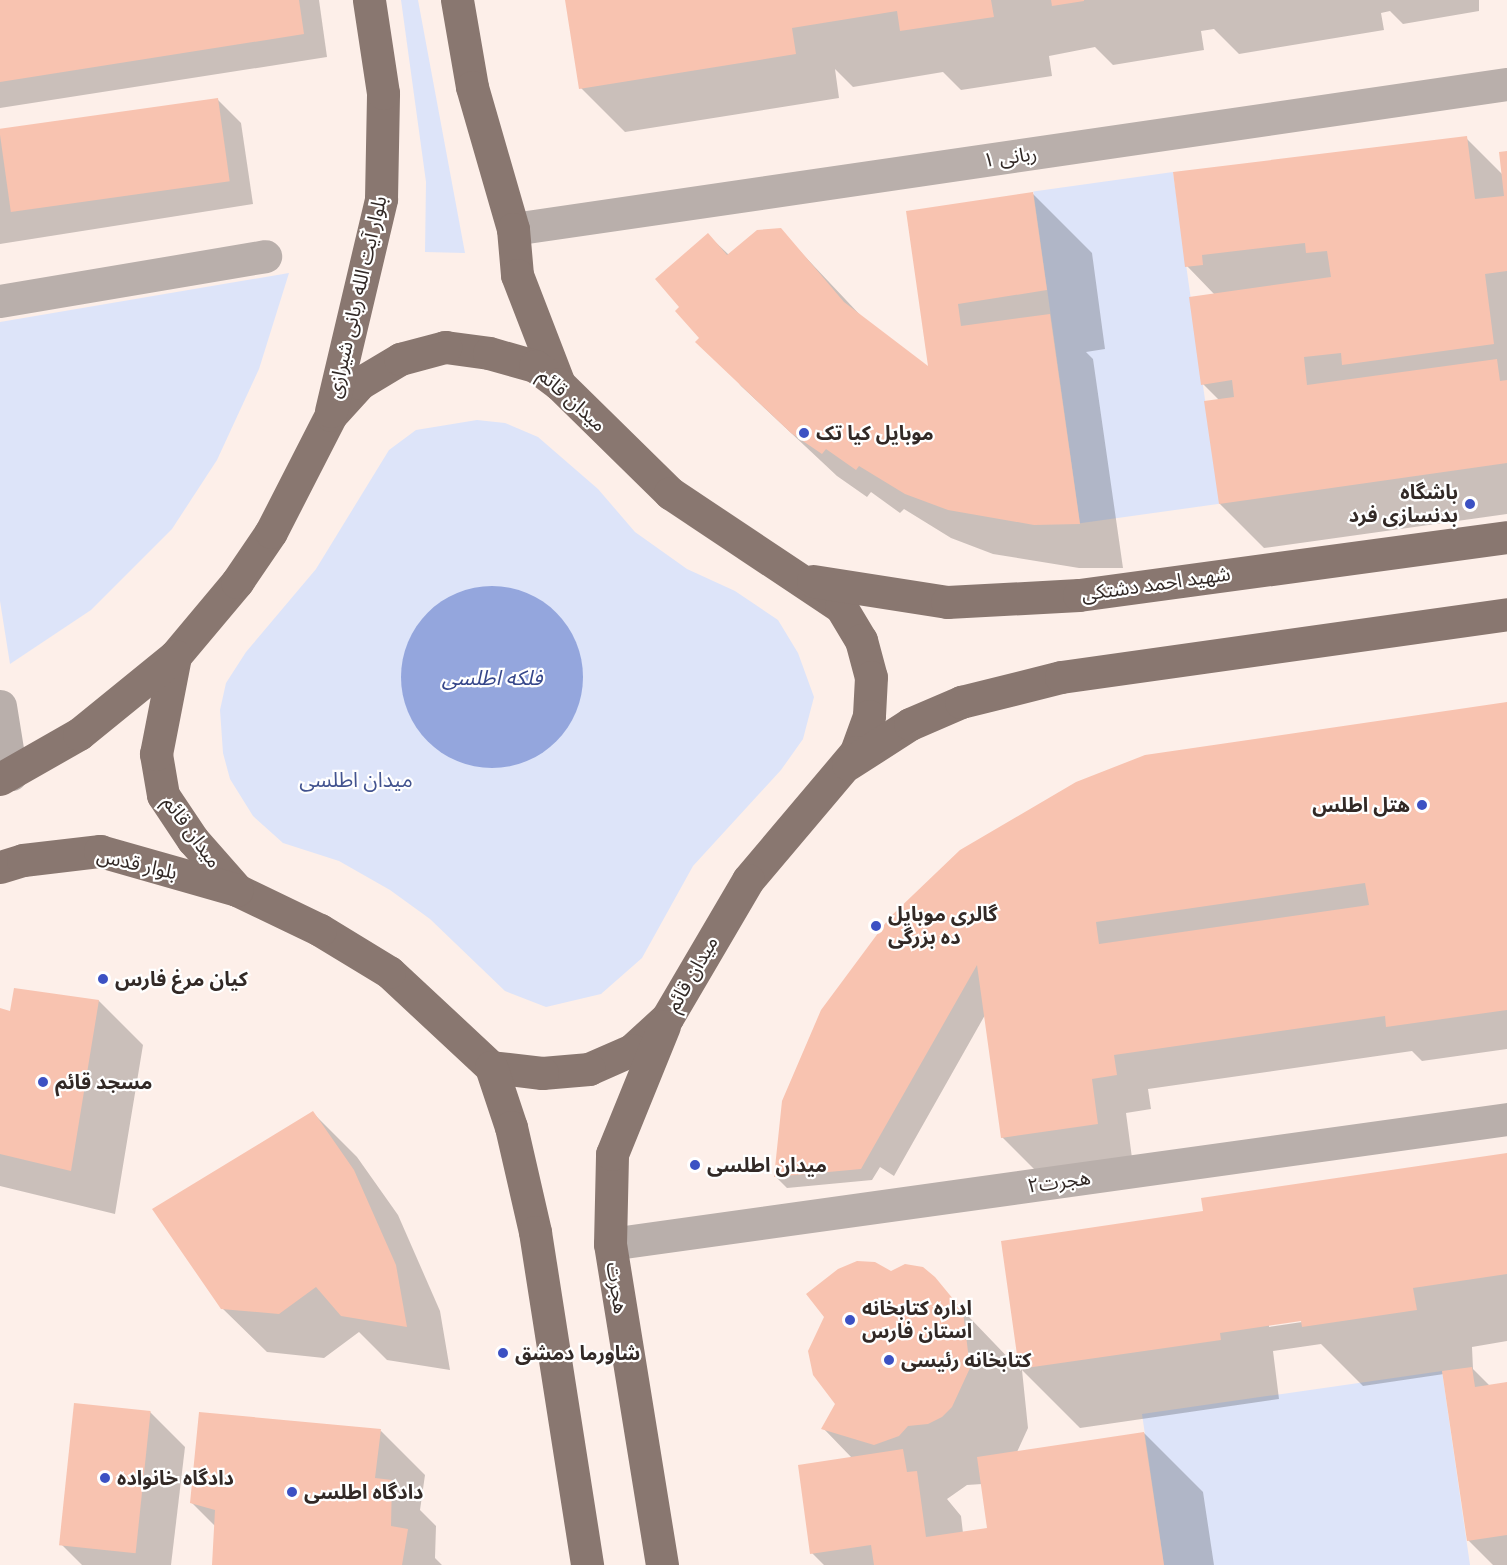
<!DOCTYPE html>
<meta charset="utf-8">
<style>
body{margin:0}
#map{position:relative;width:1507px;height:1565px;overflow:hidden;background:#fdefe9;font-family:Roboto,"Noto Sans Arabic",sans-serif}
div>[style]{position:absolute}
.green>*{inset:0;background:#dde4f9;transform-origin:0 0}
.water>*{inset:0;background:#94a6dd}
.round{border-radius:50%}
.shadow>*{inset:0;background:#0003}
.building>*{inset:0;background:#f8c3b0;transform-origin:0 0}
.minor>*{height:33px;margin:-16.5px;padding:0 16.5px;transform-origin:16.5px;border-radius:16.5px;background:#b9afab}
.major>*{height:33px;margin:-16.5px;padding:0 16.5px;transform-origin:16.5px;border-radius:16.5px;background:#897770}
.dots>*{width:16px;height:16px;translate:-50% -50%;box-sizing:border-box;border:3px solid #fff;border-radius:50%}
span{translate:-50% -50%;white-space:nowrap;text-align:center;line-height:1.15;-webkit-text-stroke:4.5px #fff;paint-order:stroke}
.street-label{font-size:20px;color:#322926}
.poi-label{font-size:20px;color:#322926;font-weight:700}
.left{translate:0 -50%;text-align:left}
.right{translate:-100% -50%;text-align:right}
.water-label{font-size:21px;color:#36478a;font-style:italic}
.neighbourhood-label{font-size:21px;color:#42538f}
</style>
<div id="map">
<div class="green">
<div style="clip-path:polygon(401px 0,418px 0,465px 253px,425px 252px,426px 182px)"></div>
<div style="left:1173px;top:172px;width:335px;height:141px;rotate:82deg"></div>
<div style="clip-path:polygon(289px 273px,259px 369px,217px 460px,172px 529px,91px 610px,10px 664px,0 601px,0 322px)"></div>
<div style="clip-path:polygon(477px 420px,505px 423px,538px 437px,598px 489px,635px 532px,687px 569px,735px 591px,778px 620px,798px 653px,814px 697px,803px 739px,781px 770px,693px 866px,642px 958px,601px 994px,546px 1007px,505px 991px,430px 919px,390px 890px,339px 861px,283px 843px,253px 816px,230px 779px,223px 753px,220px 710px,226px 683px,246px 652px,316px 569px,389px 450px,416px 430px)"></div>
<div style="clip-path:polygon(1442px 1371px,1470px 1565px,1164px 1565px,1142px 1414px)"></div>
</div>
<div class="water">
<div class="round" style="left:401px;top:586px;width:182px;height:182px"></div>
</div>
<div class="shadow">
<div style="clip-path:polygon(0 0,319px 0,327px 57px,0 108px)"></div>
<div style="clip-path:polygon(567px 0,1479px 0,1479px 11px,1403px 24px,1390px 11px,1381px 13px,1384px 30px,1239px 54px,1214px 29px,1201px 31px,1204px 50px,1113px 65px,1095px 47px,1049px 56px,1052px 76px,961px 90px,943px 72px,853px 87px,835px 69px,839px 98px,625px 132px,581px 88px)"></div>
<div style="clip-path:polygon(217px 99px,241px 123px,253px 204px,0 244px,0 133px)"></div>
<div style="clip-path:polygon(1466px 138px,1503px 175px,1507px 152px,1507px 514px,1264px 548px,1220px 504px,1219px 400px,1203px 384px,1215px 295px,1187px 266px,1175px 173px)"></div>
<div style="clip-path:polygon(1032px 193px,1092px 253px,1105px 349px,1086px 352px,1093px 359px,1123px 568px,1079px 568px,993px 554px,951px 538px,904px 509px,900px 513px,871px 492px,867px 497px,837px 476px,741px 386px,681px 308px,708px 235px,729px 255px,780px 230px,862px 317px,930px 369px,907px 212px)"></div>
<div style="clip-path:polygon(1507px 704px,1507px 1049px,1422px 1061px,1412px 1051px,1148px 1089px,1151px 1109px,1126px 1113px,1132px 1158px,1037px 1172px,1002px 1137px,985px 1015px,894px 1176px,880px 1167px,872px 1180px,787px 1188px,775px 1176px,822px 1010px)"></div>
<div style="clip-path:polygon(99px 1001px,143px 1045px,115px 1214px,0 1186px,0 1010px,11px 1013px)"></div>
<div style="clip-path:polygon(312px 1112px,357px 1157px,398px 1215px,440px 1311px,450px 1370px,387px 1360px,359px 1332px,324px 1358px,267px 1352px,222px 1308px)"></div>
<div style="clip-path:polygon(evenodd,1507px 1154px,1507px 1341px,1472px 1347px,1473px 1369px,1490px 1386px,1507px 1384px,1507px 1565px,1493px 1565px,1468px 1540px,1444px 1374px,1363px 1386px,1321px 1344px,1273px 1351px,1279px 1399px,1080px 1428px,1022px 1370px,1028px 1428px,1017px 1452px,1144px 1433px,1203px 1492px,1214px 1565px,824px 1565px,812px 1553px,852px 1458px,823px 1428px,837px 1404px,891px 1273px,922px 1268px,1021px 1371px,1002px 1242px,1204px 1213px,1507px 1154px,1308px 1318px,1309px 1321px,1269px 1327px,1269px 1324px,1308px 1318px,1507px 1154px,982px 1484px,989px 1529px,963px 1533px,961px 1516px,947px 1499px,967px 1485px,982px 1484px)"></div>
<div style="clip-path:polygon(150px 1412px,185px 1447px,171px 1565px,82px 1565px,61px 1544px)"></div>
<div style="clip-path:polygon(381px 1431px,425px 1475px,420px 1510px,436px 1526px,435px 1558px,442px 1565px,213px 1565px,215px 1526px,192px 1503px)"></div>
</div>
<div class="building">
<div style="clip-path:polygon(0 0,299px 0,304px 34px,0 82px)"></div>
<div style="clip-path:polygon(565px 0,991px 0,994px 17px,900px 31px,897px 11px,792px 28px,796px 54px,579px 89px)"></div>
<div style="clip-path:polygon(1051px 0,1084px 0,1084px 1px,1052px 6px)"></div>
<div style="left:218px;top:98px;width:84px;height:221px;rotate:82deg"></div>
<div style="clip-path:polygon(1467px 136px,1475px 199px,1504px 196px,1499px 152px,1507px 151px,1507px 271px,1485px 274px,1494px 344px,1342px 365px,1341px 353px,1304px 357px,1307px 385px,1497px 359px,1500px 381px,1507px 380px,1507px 463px,1219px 504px,1204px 401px,1234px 397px,1232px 380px,1201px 385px,1189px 297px,1331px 277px,1327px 251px,1306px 253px,1305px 243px,1202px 255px,1203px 265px,1185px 267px,1173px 172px)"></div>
<div style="clip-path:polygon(1033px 192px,1047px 290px,958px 304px,961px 326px,1050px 314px,1080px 524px,1034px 525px,948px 510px,905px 494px,859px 466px,856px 470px,826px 449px,822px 454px,791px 433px,695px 342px,699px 338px,675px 311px,679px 307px,655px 279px,708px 233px,727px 255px,757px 230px,781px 228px,844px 302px,928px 366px,906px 211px)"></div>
<div style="clip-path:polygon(evenodd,1507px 702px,1507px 1010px,1386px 1027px,1385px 1016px,1114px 1055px,1117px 1075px,1092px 1079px,1098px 1124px,1001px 1138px,977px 965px,861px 1169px,774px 1177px,782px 1101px,821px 1010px,890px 917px,960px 850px,1076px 782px,1145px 755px,1507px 702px,1365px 883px,1369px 905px,1099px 944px,1096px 922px,1365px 883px)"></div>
<div style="clip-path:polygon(14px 988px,99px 1000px,71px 1171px,0 1154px,0 1008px,10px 1011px)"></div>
<div style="clip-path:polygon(313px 1111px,354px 1170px,396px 1265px,407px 1327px,341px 1316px,316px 1287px,279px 1314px,221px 1309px,152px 1209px)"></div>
<div style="clip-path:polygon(1507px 1153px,1507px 1274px,1413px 1288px,1417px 1310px,1302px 1327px,1301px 1321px,1220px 1333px,1221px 1340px,1019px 1369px,1001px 1241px,1203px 1211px,1201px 1198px)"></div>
<div style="clip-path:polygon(857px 1261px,875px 1262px,891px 1271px,905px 1264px,923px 1267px,935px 1277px,963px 1311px,970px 1368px,952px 1407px,942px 1417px,928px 1424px,908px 1426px,899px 1436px,874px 1445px,821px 1429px,835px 1404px,813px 1375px,808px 1351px,824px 1317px,806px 1294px,838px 1269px)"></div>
<div style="clip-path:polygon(1472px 1367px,1475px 1387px,1507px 1382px,1507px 1535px,1467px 1541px,1442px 1371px)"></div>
<div style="left:74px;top:1403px;width:77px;height:143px;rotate:6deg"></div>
<div style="clip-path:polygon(199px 1412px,381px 1429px,375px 1478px,392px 1480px,391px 1526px,408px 1529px,402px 1565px,212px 1565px,215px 1510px,190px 1503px)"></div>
<div style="clip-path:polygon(1144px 1432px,1164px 1565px,874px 1565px,871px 1545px,810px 1554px,798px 1465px,903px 1449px,907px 1472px,917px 1471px,926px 1537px,987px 1528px,977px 1457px)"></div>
</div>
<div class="minor">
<div style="left:513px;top:229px;width:1005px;rotate:-8.3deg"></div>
<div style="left:0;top:301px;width:269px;rotate:-9.6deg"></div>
<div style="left:0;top:706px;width:69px;rotate:80.8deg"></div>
<div style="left:610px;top:1244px;width:906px;rotate:-7.93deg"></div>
</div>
<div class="major">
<div style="left:457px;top:0;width:88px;rotate:80.2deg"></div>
<div style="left:472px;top:87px;width:148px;rotate:73.9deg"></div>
<div style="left:513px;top:229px;width:46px;rotate:85deg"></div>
<div style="left:517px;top:275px;width:117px;rotate:68.9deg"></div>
<div style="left:445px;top:347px;width:44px;rotate:7.8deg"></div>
<div style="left:489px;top:353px;width:48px;rotate:15.8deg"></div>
<div style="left:535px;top:366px;width:30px;rotate:37deg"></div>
<div style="left:559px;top:384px;width:156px;rotate:44.5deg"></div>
<div style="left:670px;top:493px;width:206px;rotate:33.7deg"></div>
<div style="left:841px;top:607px;width:39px;rotate:59deg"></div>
<div style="left:861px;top:640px;width:38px;rotate:75deg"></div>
<div style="left:871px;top:677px;width:39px;rotate:93deg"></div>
<div style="left:869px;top:716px;width:38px;rotate:110deg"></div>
<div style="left:856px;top:752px;width:167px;rotate:130.2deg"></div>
<div style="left:748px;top:880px;width:160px;rotate:120.4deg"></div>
<div style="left:667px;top:1018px;width:47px;rotate:137.6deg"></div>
<div style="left:632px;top:1050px;width:47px;rotate:156.2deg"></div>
<div style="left:589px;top:1069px;width:47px;rotate:175.1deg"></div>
<div style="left:542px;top:1073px;width:51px;rotate:-173.3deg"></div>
<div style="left:491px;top:1067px;width:139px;rotate:-137deg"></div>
<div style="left:389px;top:972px;width:81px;rotate:-148.7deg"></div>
<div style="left:320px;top:930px;width:92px;rotate:-154.3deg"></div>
<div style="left:237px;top:890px;width:67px;rotate:-131.3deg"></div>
<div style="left:193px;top:840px;width:54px;rotate:-123.7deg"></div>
<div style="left:163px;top:795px;width:42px;rotate:-99.7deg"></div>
<div style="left:156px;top:754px;width:100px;rotate:-79deg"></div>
<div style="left:175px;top:656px;width:97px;rotate:-50deg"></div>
<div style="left:237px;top:582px;width:60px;rotate:-55.8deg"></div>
<div style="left:271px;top:532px;width:131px;rotate:-62.9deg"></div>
<div style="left:331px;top:415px;width:43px;rotate:-47.8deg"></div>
<div style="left:360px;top:383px;width:47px;rotate:-31deg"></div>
<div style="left:400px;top:359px;width:47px;rotate:-14.9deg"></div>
<div style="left:331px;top:411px;width:218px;rotate:-76.7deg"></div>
<div style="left:381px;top:199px;width:106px;rotate:-88.9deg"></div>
<div style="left:383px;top:93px;width:94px;rotate:-98.6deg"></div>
<div style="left:813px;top:581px;width:136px;rotate:8.9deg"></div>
<div style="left:947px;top:602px;width:132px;rotate:-3deg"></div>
<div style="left:1079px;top:595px;width:432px;rotate:-7.7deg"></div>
<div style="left:848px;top:764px;width:74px;rotate:-32.8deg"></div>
<div style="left:910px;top:724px;width:56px;rotate:-23.3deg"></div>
<div style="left:961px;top:702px;width:103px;rotate:-14deg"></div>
<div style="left:1061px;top:677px;width:450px;rotate:-8deg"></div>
<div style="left:0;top:779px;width:91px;rotate:-29.7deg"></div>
<div style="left:79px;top:734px;width:124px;rotate:-39.1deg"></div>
<div style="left:0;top:867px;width:24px;rotate:-17deg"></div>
<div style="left:23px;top:860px;width:78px;rotate:-6.7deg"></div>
<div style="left:100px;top:851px;width:142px;rotate:15.9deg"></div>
<div style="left:491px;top:1067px;width:63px;rotate:71.6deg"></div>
<div style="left:511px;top:1127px;width:108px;rotate:77.1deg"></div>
<div style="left:535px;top:1232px;width:337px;rotate:81.1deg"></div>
<div style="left:662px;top:1565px;width:325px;rotate:-99.2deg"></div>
<div style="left:610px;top:1244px;width:90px;rotate:-88.7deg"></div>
<div style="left:612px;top:1154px;width:138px;rotate:-67.9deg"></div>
</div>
<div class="dots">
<div style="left:804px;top:433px;background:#3c51c3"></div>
<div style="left:1470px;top:504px;background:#3c51c3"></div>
<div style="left:1422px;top:805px;background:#3c51c3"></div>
<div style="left:876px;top:926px;background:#3c51c3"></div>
<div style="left:103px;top:979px;background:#3c51c3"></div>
<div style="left:43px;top:1082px;background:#3c51c3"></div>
<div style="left:695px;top:1165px;background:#3c51c3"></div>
<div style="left:850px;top:1320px;background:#3c51c3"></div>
<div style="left:503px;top:1353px;background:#3c51c3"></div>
<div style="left:889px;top:1360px;background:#3c51c3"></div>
<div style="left:105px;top:1478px;background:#3c51c3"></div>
<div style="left:292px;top:1492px;background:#3c51c3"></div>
</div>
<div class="street-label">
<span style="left:1010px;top:157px;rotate:-8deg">ربانی ۱</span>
<span style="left:357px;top:297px;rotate:-77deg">بلوار آیت الله ربانی شیرازی</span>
<span style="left:572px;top:400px;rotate:42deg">میدان قائم</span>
<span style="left:1156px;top:584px;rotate:-8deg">شهید احمد دشتکی</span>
<span style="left:192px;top:832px;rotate:54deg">میدان قائم</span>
<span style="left:137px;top:864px;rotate:13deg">بلوار قدس</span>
<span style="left:692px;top:974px;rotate:-60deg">میدان قائم</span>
<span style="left:1059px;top:1182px;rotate:-8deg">هجرت۲</span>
<span style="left:617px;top:1288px;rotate:81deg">هجرت</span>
</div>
<div class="poi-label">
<span class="left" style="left:816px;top:433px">موبایل کیا تک</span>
<span class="right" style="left:1458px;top:504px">باشگاه<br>بدنسازی فرد</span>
<span class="right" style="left:1410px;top:805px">هتل اطلس</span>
<span class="left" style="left:888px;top:926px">گالری موبایل<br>ده بزرگی</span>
<span class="left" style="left:115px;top:979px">کیان مرغ فارس</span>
<span class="left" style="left:55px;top:1082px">مسجد قائم</span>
<span class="left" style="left:707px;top:1165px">میدان اطلسی</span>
<span class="left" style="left:862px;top:1320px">اداره کتابخانه<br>استان فارس</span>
<span class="left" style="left:515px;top:1353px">شاورما دمشق</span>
<span class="left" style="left:901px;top:1360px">کتابخانه رئیسی</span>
<span class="left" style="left:117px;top:1478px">دادگاه خانواده</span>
<span class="left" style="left:304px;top:1492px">دادگاه اطلسی</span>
</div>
<div class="water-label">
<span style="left:492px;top:678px">فلکه اطلسی</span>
</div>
<div class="neighbourhood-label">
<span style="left:356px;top:780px">میدان اطلسی</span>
</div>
</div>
